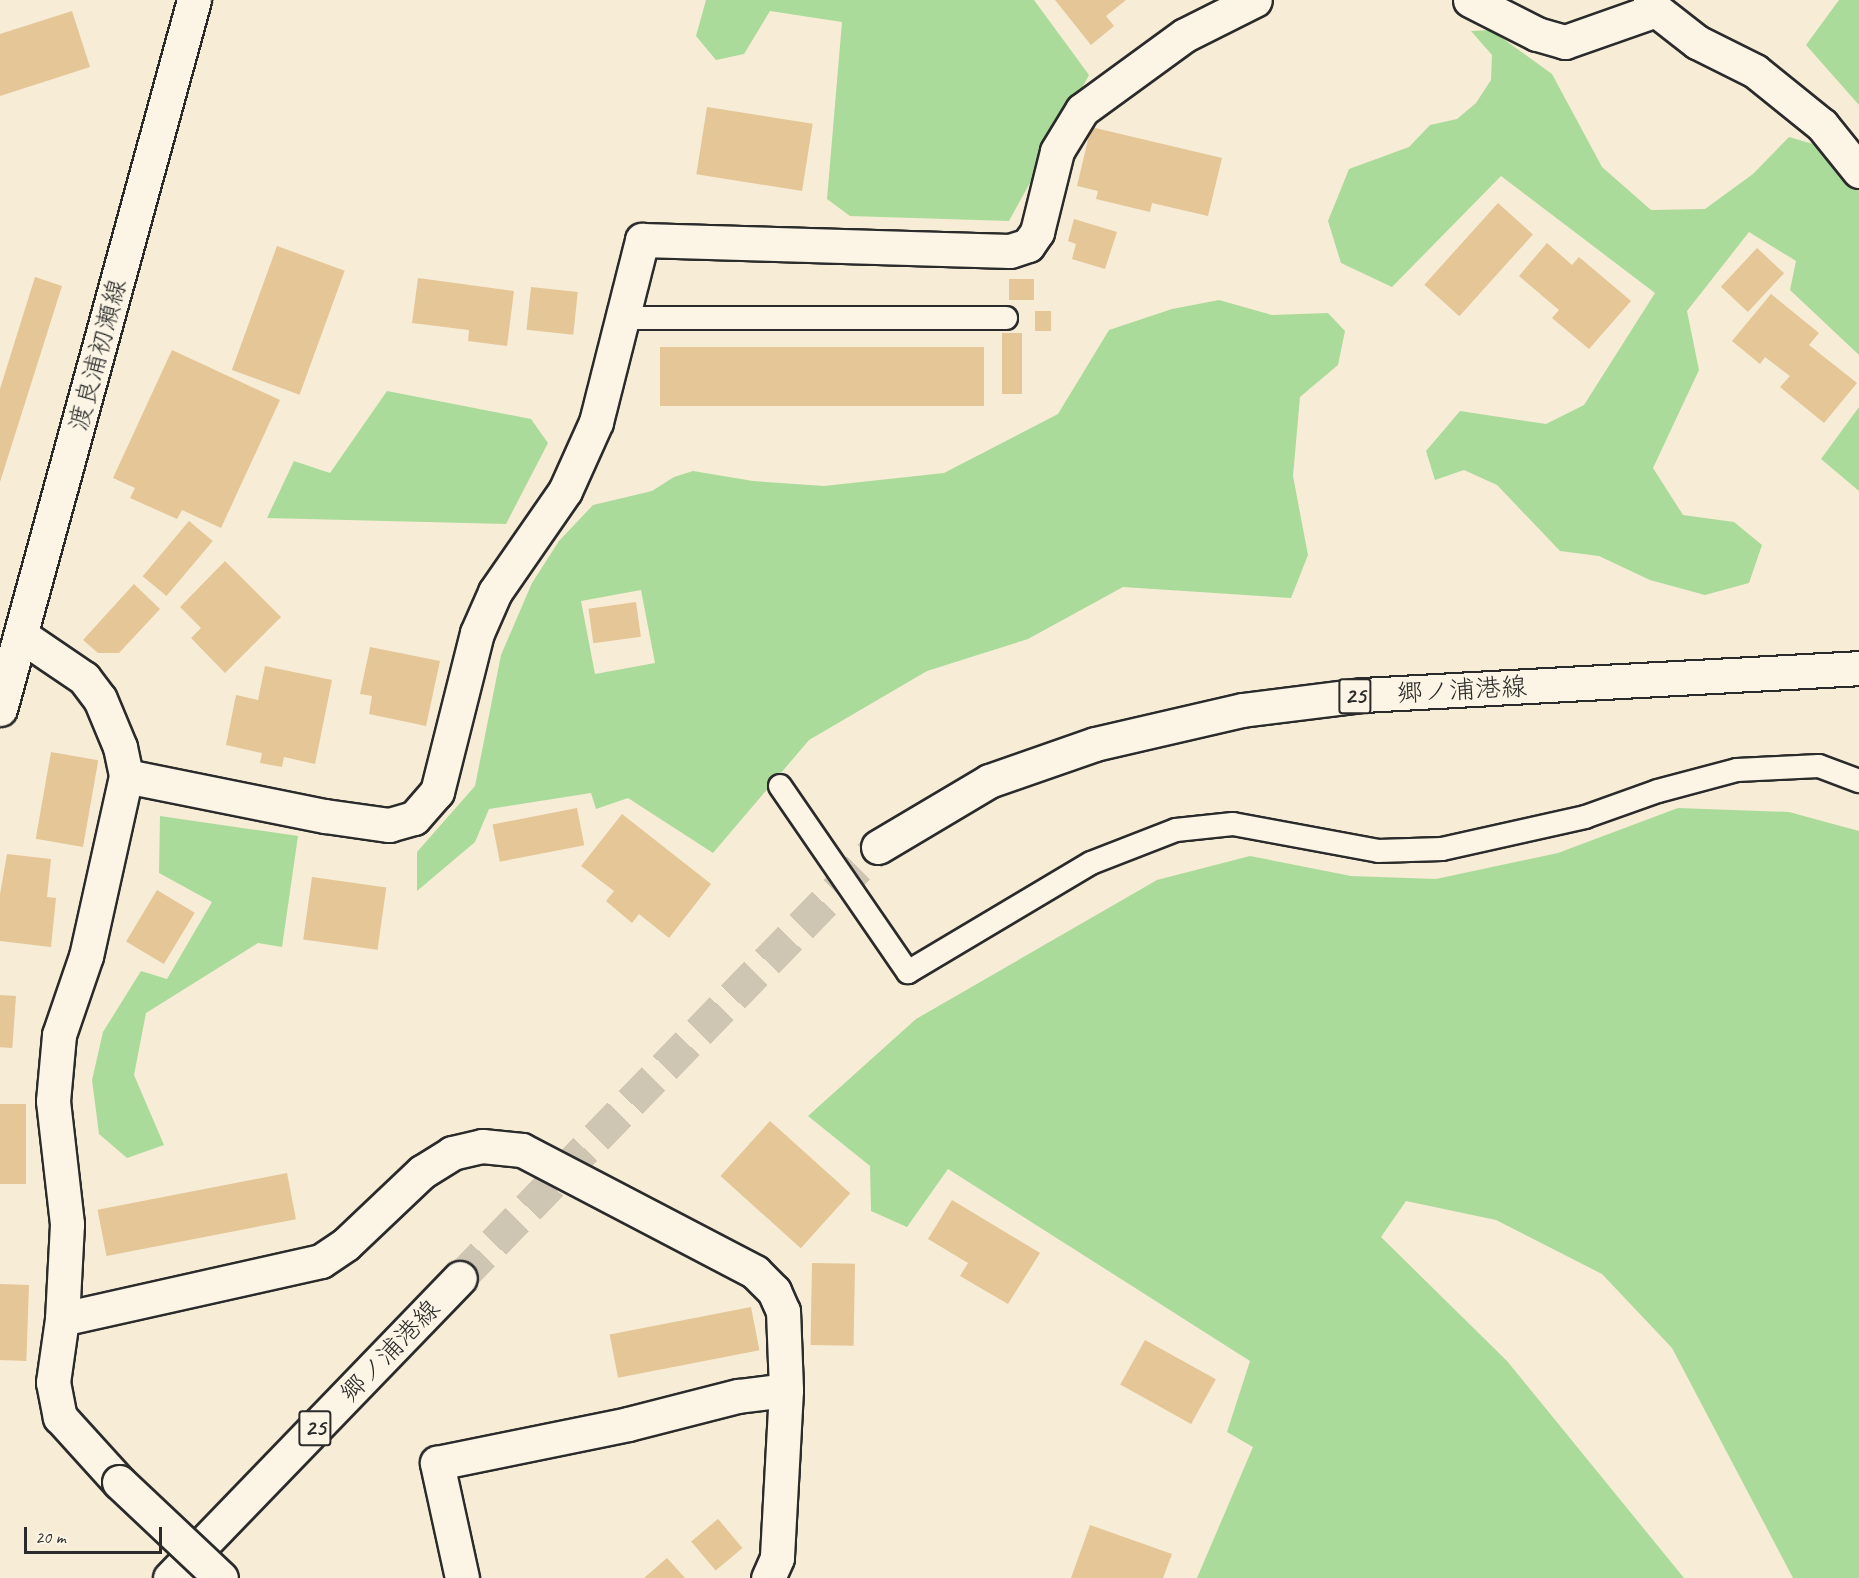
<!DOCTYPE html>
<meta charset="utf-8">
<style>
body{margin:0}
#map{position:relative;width:1859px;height:1578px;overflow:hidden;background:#f7ecd5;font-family:Caveat,"Klee One",sans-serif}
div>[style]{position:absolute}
.green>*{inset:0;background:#abdb9b}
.building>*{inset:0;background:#e4c697;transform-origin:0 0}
.primary-tunnel>*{height:33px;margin-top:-16.5px;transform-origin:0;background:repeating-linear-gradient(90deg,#cec5b3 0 33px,transparent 0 49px)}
.roads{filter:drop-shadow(2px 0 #2b2b2b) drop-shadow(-2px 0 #2b2b2b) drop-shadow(0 2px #2b2b2b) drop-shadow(0 -2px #2b2b2b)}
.service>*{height:22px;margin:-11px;padding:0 11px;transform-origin:11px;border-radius:11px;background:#fcf5e5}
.minor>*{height:33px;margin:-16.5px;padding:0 16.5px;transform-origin:16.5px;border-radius:16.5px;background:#fcf5e5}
.secondary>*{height:33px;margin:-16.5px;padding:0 16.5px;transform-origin:16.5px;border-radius:16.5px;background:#fcf5e5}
.primary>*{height:33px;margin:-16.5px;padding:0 16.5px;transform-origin:16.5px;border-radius:16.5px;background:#fcf5e5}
.bridges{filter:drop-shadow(2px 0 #2b2b2b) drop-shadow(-2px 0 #2b2b2b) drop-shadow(0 2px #2b2b2b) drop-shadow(0 -2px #2b2b2b)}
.minor-bridge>*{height:33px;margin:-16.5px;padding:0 16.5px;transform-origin:16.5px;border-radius:16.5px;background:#fcf5e5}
span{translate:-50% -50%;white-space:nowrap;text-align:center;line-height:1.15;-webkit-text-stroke:4.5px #fcf5e5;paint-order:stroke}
.shield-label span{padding:2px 4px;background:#fcf5e5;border:2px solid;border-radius:4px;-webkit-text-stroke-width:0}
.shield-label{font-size:24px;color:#2b2b2b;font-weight:700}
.street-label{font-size:26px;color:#2b2b2b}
.scale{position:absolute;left:24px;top:1527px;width:138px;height:27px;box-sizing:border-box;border:3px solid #2b2b2b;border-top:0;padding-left:8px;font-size:18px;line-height:21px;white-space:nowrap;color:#2b2b2b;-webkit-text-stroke:4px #fcf5e5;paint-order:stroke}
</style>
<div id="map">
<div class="green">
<div style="clip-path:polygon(706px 0,1034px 0,1089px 75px,1009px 221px,850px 216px,827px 199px,842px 22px,770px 11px,744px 54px,716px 60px,696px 36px)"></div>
<div style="clip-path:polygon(1839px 0,1859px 0,1859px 105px,1806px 45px)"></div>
<div style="clip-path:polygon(1491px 30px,1552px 74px,1602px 167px,1651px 210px,1705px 209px,1753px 174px,1789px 137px,1820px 146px,1859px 189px,1859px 355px,1790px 290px,1796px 261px,1749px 232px,1687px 311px,1699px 370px,1653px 468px,1683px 515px,1734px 522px,1762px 545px,1749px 583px,1705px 595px,1650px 580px,1599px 556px,1560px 551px,1497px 485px,1464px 470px,1435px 480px,1426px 451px,1460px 411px,1546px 424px,1584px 405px,1655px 293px,1501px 176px,1392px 287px,1341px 263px,1328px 221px,1349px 169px,1409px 147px,1430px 125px,1457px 119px,1476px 103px,1491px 80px,1492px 55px,1471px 31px)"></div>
<div style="clip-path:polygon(evenodd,1219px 300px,1272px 315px,1328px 313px,1345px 331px,1338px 365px,1300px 397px,1293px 476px,1308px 555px,1291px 598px,1123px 587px,1028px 639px,927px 671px,809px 740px,713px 853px,628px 798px,596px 809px,591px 793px,489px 809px,475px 842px,417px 891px,417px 852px,475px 786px,501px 655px,532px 583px,559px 541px,593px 505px,652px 491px,674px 477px,693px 471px,753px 481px,824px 486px,944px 473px,1058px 414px,1109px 330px,1172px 309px,1219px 300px,641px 590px,655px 663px,595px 674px,581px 601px,641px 590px)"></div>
<div style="clip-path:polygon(387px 391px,531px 419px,548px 443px,506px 524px,267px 518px,294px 461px,330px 473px)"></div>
<div style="clip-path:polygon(1859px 407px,1859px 491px,1821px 459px)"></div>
<div style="clip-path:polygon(1678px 808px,1789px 812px,1859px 831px,1859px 1578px,1793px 1578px,1672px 1348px,1602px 1274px,1496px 1220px,1406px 1201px,1381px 1237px,1507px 1361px,1684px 1578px,1197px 1578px,1253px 1447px,1227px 1432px,1250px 1361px,948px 1169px,907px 1227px,871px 1211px,870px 1166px,808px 1116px,916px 1019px,1157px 880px,1250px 856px,1351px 876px,1436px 879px,1558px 853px)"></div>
<div style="clip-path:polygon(160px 816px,298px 836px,282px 947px,258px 943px,146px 1013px,134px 1075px,164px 1145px,127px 1158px,99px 1134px,92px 1080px,103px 1032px,141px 971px,167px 979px,212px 902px,159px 873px)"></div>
</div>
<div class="building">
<div style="clip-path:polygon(1055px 0,1126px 0,1106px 16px,1114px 26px,1091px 45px)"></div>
<div style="clip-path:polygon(72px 11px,90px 67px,0 96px,0 34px)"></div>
<div style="left:707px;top:107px;width:107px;height:68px;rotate:9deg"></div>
<div style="clip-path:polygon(1091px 127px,1222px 158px,1208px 216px,1152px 203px,1150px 212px,1096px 199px,1098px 191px,1077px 186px)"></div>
<div style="left:1498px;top:203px;width:47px;height:110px;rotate:42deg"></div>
<div style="clip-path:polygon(1074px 219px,1117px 232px,1105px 269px,1072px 259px,1076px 244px,1068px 241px)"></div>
<div style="clip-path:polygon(1547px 243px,1572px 265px,1579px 257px,1631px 301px,1589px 349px,1552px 318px,1559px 310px,1519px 276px)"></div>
<div style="left:277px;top:246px;width:72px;height:132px;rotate:20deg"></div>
<div style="left:1757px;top:248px;width:37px;height:53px;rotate:43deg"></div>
<div style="clip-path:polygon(35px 277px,62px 286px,0 482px,0 389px)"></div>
<div style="clip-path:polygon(418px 278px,514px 291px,507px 346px,468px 341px,469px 330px,412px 323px)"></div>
<div style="left:1034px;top:279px;width:21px;height:25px;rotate:90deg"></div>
<div style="left:531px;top:287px;width:47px;height:43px;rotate:6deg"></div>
<div style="clip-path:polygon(1771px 294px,1819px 333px,1809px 345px,1857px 383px,1824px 423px,1780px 387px,1790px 376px,1765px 357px,1760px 364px,1732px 341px)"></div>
<div style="left:1035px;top:311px;width:16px;height:20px"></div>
<div style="left:1002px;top:333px;width:20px;height:61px"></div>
<div style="left:660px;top:347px;width:324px;height:59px"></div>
<div style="clip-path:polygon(172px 350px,280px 400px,221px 528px,182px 510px,177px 519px,130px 498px,135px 488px,113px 478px)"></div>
<div style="left:189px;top:521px;width:31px;height:72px;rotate:40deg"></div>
<div style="clip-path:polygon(225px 561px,281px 617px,225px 673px,191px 638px,201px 628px,180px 607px)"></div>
<div style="clip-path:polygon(134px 584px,160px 609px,119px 653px,98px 653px,83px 640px)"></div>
<div style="left:636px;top:602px;width:35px;height:48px;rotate:82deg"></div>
<div style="clip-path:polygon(370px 647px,440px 661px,426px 726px,369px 714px,372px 696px,360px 694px)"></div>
<div style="clip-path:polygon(265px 666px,332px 680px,315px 764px,284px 757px,282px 767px,260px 763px,262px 753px,226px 745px,236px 695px,258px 700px)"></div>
<div style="left:51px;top:752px;width:48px;height:88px;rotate:10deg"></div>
<div style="left:577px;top:808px;width:38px;height:86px;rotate:79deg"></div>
<div style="clip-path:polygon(622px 814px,711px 884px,669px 938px,639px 914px,632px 923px,606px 901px,614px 891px,581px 866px)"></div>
<div style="clip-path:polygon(7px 854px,51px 859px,47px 897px,56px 898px,51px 947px,0 941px,0 894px)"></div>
<div style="left:312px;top:877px;width:75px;height:63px;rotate:8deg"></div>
<div style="left:157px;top:890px;width:44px;height:60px;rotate:31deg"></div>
<div style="left:0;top:995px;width:16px;height:52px;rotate:4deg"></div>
<div style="left:0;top:1104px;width:26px;height:80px"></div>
<div style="left:770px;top:1121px;width:108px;height:74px;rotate:42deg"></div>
<div style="left:287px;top:1173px;width:47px;height:193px;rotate:79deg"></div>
<div style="clip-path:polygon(952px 1200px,1040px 1253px,1008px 1304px,960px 1276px,968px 1263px,928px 1239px)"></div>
<div style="left:812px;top:1263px;width:43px;height:82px;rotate:1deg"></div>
<div style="left:0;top:1284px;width:29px;height:76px;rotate:2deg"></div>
<div style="left:751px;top:1307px;width:44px;height:144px;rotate:79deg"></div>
<div style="left:1145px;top:1340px;width:81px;height:51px;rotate:29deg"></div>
<div style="left:718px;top:1519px;width:38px;height:35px;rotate:50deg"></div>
<div style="clip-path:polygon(1090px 1525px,1172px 1554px,1163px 1578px,1071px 1578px)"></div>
<div style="clip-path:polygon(667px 1558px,685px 1578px,644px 1578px)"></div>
</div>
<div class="primary-tunnel">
<div style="left:460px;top:1278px;width:600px;rotate:-45.88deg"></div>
</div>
<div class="roads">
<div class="service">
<div style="left:623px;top:318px;width:383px"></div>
<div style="left:780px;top:786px;width:226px;rotate:55.5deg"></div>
<div style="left:908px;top:972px;width:213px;rotate:-30.8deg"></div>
<div style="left:1091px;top:863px;width:91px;rotate:-21.2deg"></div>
<div style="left:1176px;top:830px;width:57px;rotate:-6deg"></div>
<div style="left:1233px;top:824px;width:147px;rotate:10.5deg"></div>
<div style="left:1378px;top:851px;width:64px;rotate:-1.8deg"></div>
<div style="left:1442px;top:849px;width:147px;rotate:-12.6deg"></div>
<div style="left:1585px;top:817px;width:77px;rotate:-19.6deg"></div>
<div style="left:1658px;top:791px;width:82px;rotate:-14.9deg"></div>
<div style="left:1737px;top:770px;width:82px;rotate:-2.8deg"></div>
<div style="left:1819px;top:766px;width:43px;rotate:20.6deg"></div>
</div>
<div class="minor">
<div style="left:1470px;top:0;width:75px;rotate:26.9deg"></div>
<div style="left:1537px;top:34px;width:29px;rotate:16deg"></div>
<div style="left:1565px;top:42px;width:96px;rotate:-19.4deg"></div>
<div style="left:1650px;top:0;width:12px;rotate:59deg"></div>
<div style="left:1656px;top:10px;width:52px;rotate:38deg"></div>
<div style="left:1697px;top:42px;width:65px;rotate:26.6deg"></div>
<div style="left:1755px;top:71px;width:86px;rotate:38.9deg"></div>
<div style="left:1822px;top:125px;width:59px;rotate:51.2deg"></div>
<div style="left:22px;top:636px;width:75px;rotate:34.1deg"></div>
<div style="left:84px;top:678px;width:26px;rotate:53deg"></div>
<div style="left:100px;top:699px;width:52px;rotate:67.4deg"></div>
<div style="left:120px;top:747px;width:30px;rotate:78deg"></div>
<div style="left:126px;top:776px;width:184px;rotate:102.5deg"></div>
<div style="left:86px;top:956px;width:83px;rotate:108.9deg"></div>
<div style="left:59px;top:1035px;width:66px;rotate:95.2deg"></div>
<div style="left:53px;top:1101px;width:124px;rotate:83.5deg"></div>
<div style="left:67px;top:1224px;width:95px;rotate:93deg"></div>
<div style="left:62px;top:1319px;width:64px;rotate:98.1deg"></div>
<div style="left:53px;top:1382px;width:36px;rotate:79deg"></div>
<div style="left:60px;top:1417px;width:88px;rotate:47.8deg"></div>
<div style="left:126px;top:776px;width:203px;rotate:11.4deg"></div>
<div style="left:325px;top:816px;width:65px;rotate:8deg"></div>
<div style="left:389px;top:825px;width:26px;rotate:-16deg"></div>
<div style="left:414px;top:818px;width:35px;rotate:-49deg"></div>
<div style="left:437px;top:792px;width:164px;rotate:-75.9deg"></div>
<div style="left:477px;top:633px;width:45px;rotate:-66.3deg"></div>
<div style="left:495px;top:592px;width:123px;rotate:-55.3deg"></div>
<div style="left:565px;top:491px;width:76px;rotate:-65.8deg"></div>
<div style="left:596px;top:422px;width:188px;rotate:-75.8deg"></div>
<div style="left:642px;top:240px;width:368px;rotate:1.7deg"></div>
<div style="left:1010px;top:251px;width:19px;rotate:-18deg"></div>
<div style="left:1028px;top:245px;width:16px;rotate:-55deg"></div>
<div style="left:1037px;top:232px;width:83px;rotate:-76.1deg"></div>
<div style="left:1057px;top:151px;width:48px;rotate:-58.6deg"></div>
<div style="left:1082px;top:110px;width:127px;rotate:-36.1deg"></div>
<div style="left:1185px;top:35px;width:78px;rotate:-26.6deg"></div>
<div style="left:62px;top:1319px;width:265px;rotate:-12.6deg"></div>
<div style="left:321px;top:1261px;width:30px;rotate:-34deg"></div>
<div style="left:346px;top:1244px;width:105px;rotate:-43.5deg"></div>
<div style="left:422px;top:1172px;width:36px;rotate:-32deg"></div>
<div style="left:452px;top:1153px;width:31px;rotate:-13deg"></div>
<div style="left:482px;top:1146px;width:40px;rotate:5.7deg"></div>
<div style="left:522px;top:1150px;width:263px;rotate:27.6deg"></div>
<div style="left:755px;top:1272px;width:27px;rotate:45deg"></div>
<div style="left:774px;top:1291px;width:22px;rotate:66deg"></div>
<div style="left:783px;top:1311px;width:79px;rotate:87.8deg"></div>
<div style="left:786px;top:1390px;width:168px;rotate:93.1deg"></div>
<div style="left:777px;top:1558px;width:22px;rotate:114deg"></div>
<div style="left:462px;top:1578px;width:118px;rotate:-102.3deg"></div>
<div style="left:437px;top:1463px;width:195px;rotate:-11.5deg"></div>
<div style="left:628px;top:1424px;width:114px;rotate:-14.3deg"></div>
<div style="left:738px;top:1396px;width:48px;rotate:-7.1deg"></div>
</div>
<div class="secondary">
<div style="left:0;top:709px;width:735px;rotate:-74.7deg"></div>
</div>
<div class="primary">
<div style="left:878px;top:847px;width:129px;rotate:-30.7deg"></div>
<div style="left:989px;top:781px;width:112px;rotate:-19.2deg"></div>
<div style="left:1095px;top:744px;width:151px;rotate:-13deg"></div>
<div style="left:1242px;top:710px;width:122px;rotate:-7.1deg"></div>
<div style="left:1363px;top:695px;width:497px;rotate:-3.1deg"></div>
<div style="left:170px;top:1578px;width:417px;rotate:-46deg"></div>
</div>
</div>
<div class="bridges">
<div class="minor-bridge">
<div style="left:119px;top:1482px;width:140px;rotate:43.3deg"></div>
</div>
</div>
<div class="shield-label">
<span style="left:1355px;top:696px">25</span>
<span style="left:315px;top:1428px">25</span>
</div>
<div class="street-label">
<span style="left:98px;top:355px;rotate:-75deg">渡良浦初瀬線</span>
<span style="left:1462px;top:690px;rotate:-3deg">郷ノ浦港線</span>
<span style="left:390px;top:1351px;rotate:-46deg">郷ノ浦港線</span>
</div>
<div class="scale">20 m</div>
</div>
